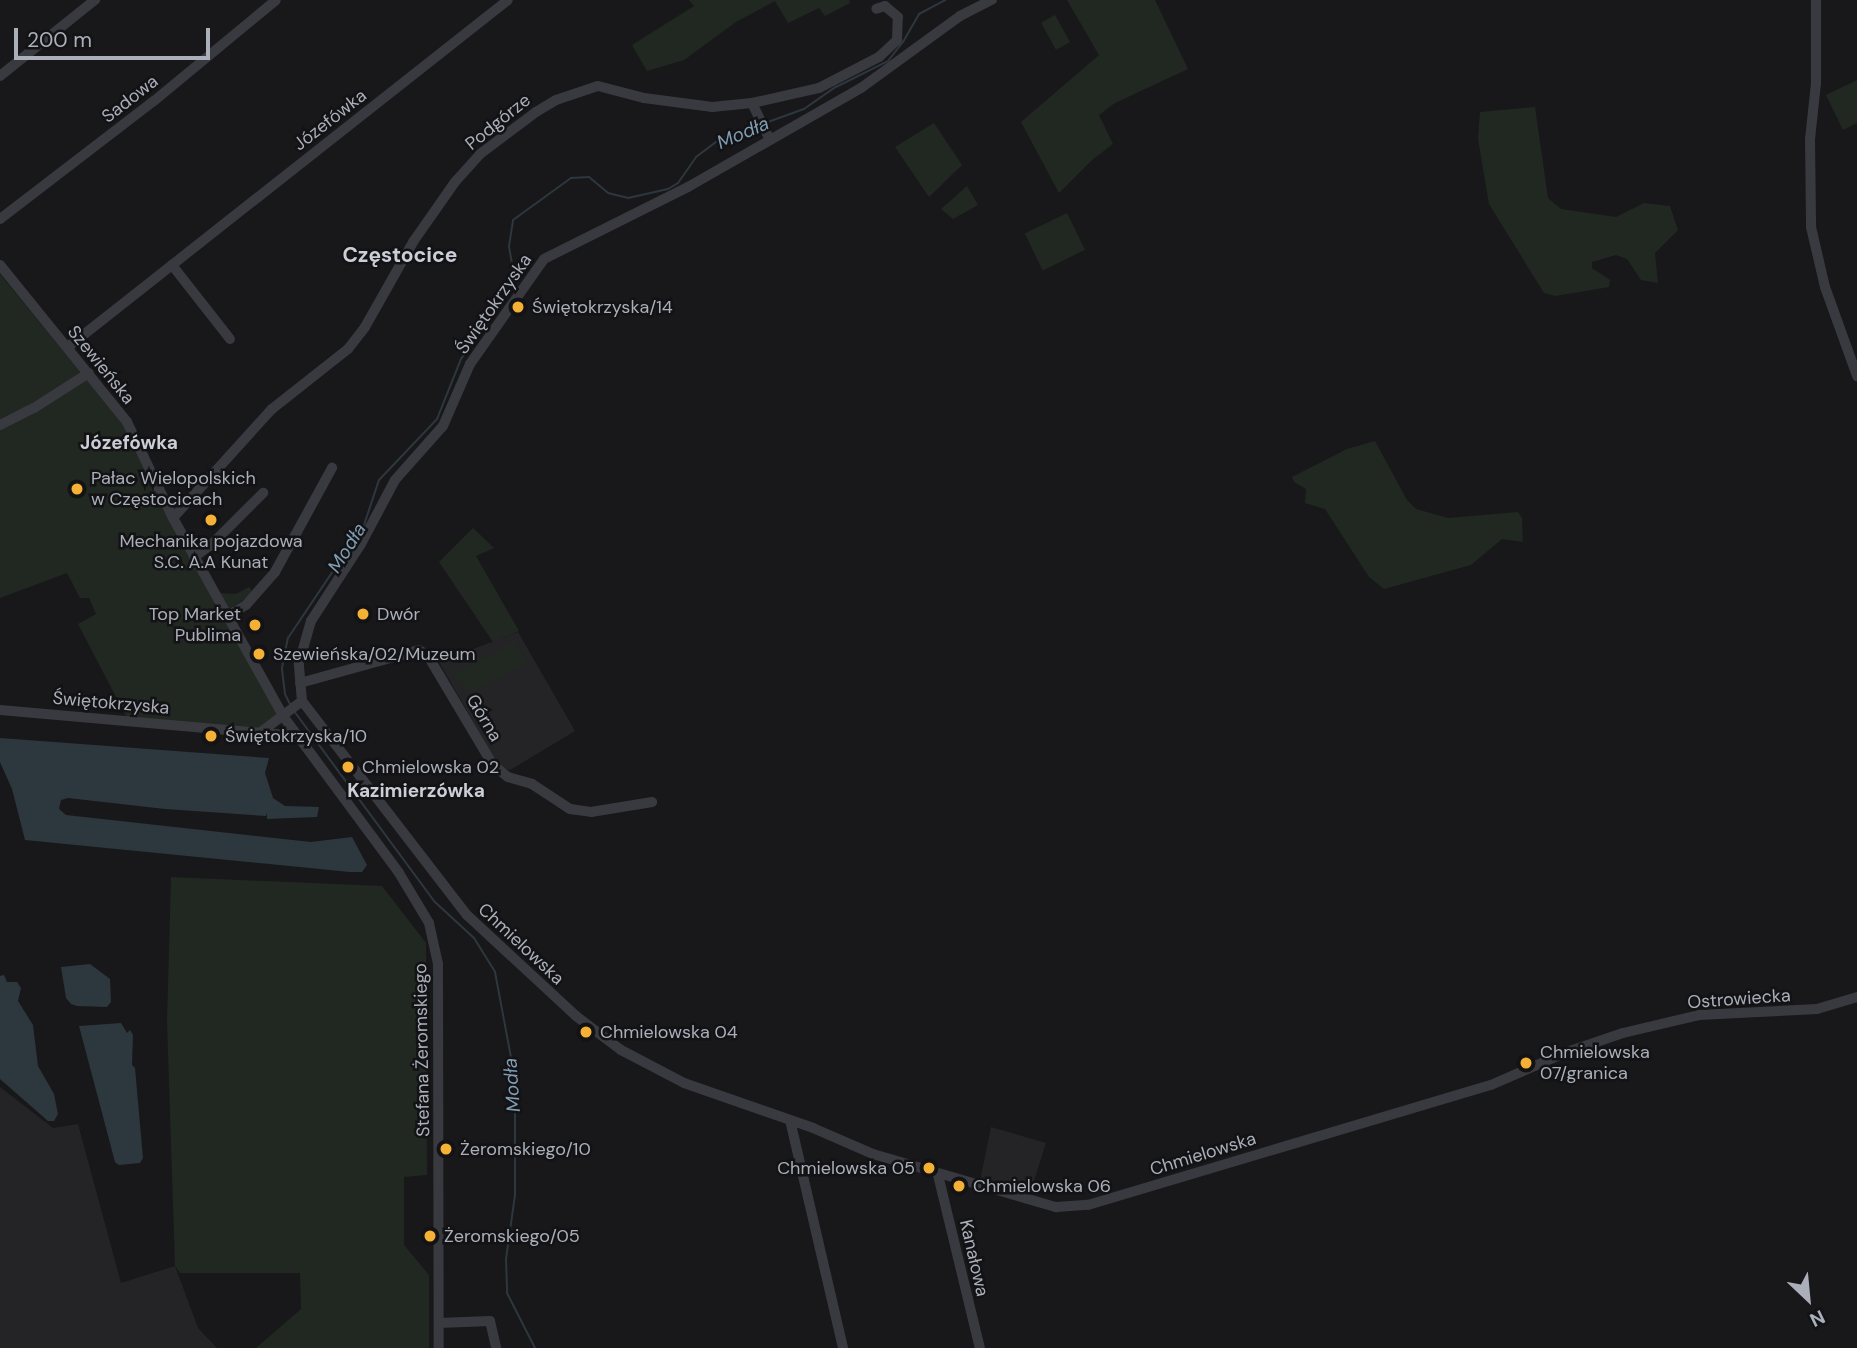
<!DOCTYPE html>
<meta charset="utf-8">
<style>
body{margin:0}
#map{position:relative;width:1857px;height:1348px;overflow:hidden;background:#18181a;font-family:"DM Sans",sans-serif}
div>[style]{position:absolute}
.built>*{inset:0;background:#242427}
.green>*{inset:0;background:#202821;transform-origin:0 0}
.water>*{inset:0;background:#2d373e}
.stream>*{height:2px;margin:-1px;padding:0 1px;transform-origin:1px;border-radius:1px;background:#2d373e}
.minor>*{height:10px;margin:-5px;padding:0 5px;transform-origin:5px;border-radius:5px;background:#393a3f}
.dots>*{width:19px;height:19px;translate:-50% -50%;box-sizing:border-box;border:4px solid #131315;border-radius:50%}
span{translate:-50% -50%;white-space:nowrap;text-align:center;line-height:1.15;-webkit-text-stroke:5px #131315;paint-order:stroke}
.street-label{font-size:18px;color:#aaafba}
.poi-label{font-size:18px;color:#aaafba}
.left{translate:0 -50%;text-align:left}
.right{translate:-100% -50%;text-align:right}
.water-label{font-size:19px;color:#819eb5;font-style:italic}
.neighbourhood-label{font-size:19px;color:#cbced6;font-weight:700}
.quarter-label{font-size:21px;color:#cbced6;font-weight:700}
.north{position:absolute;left:1773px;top:1264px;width:70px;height:70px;-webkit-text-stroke:5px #131315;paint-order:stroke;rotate:154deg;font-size:19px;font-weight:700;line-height:28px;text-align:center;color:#aaafba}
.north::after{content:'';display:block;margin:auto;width:24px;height:32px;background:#aaafba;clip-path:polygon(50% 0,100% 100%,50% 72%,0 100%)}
.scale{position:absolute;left:14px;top:28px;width:196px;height:32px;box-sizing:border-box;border:4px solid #aaafba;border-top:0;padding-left:9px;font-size:21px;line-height:24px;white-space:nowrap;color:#aaafba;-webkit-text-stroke:5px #131315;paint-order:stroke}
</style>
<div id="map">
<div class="built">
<div style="clip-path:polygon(518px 632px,575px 731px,510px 770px,499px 767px,439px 662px)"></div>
<div style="clip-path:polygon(0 1087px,53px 1128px,78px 1124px,121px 1283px,175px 1266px,198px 1328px,217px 1348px,0 1348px)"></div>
<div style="clip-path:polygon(991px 1127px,1046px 1143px,1031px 1190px,980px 1181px)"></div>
</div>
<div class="green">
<div style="clip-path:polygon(689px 0,849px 0,850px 3px,825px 16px,819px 8px,788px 23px,775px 1px,736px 22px,684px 60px,647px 71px,632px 45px,694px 6px)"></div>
<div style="clip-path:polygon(1067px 0,1155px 0,1188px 69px,1115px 103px,1099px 115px,1113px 144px,1092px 160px,1059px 193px,1021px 122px,1099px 55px)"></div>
<div style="left:1055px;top:15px;width:31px;height:16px;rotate:61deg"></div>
<div style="clip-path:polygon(1857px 80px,1857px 123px,1843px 130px,1826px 95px)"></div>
<div style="clip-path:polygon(1535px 107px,1548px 198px,1561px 209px,1616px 217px,1644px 203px,1670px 206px,1678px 230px,1655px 253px,1658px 283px,1641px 280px,1627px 259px,1616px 255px,1592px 262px,1592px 268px,1610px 280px,1609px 287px,1555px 296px,1544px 293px,1489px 204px,1478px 139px,1480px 112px)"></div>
<div style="clip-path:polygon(934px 123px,962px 165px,929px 197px,895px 147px)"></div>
<div style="clip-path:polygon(967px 186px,978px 205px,953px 219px,941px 209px)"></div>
<div style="left:1067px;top:213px;width:41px;height:47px;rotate:64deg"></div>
<div style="clip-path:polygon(0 274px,82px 374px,0 423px)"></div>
<div style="clip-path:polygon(89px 373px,127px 422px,283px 716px,261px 732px,128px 720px,78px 624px,96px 614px,89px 598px,80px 598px,67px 573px,0 598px,0 425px)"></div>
<div style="clip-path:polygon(1375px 441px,1407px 500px,1416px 509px,1448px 518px,1518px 512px,1522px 518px,1523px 542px,1502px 539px,1471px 565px,1384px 589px,1369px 577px,1325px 509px,1305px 503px,1306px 489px,1294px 482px,1292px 477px,1347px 449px)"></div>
<div style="clip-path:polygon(473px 528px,494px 548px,476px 556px,519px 631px,493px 642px,439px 562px)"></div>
<div style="clip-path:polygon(249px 587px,254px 593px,229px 609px,220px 593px,236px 594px)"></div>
<div style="clip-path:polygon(516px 642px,527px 663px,472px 691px,461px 684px,455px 673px)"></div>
<div style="clip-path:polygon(171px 877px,382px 886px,426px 943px,427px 1175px,404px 1177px,404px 1245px,429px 1275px,429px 1348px,256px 1348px,301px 1309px,300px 1273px,180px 1273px,175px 1266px,167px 1022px)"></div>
</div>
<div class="water">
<div style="clip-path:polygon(0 738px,269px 758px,265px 773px,273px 798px,285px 806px,319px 807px,317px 817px,267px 819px,267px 813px,266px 816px,165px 809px,68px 798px,61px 800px,59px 809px,66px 815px,311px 842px,352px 837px,367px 865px,362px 872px,350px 872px,25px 840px,12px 789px,0 762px)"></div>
<div style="clip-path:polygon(90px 964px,110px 979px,111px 1002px,107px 1007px,77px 1006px,71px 1004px,66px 998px,61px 967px)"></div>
<div style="clip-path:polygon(4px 975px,7px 982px,17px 982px,21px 988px,18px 1001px,33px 1025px,38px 1066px,54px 1094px,58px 1114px,54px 1121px,48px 1121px,0 1079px,0 976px)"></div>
<div style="clip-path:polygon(121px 1023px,127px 1033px,130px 1030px,133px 1035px,132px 1065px,135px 1068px,143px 1158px,140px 1163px,119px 1165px,115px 1162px,79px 1026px)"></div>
</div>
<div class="stream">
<div style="left:768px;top:122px;width:38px;rotate:-20deg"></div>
<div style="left:804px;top:109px;width:39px;rotate:-35deg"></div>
<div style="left:836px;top:87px;width:58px;rotate:-26.6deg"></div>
<div style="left:888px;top:61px;width:24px;rotate:-52deg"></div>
<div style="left:903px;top:42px;width:32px;rotate:-60deg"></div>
<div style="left:919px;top:14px;width:30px;rotate:-28deg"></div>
<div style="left:291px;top:706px;width:13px;rotate:-117deg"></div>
<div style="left:285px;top:694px;width:26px;rotate:-97deg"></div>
<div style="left:282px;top:668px;width:31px;rotate:-79deg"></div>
<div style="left:288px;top:638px;width:136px;rotate:-56.1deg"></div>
<div style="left:364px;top:525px;width:47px;rotate:-71.6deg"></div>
<div style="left:379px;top:480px;width:84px;rotate:-46.4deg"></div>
<div style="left:437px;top:419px;width:65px;rotate:-68.2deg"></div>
<div style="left:461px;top:359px;width:79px;rotate:-53.7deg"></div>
<div style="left:508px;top:295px;width:21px;rotate:-73deg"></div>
<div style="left:514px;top:275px;width:29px;rotate:-100deg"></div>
<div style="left:509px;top:246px;width:26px;rotate:-81deg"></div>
<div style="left:513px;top:220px;width:72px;rotate:-35.9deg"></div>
<div style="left:571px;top:178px;width:18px;rotate:-3deg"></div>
<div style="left:589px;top:177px;width:25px;rotate:40deg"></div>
<div style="left:608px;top:193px;width:21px;rotate:14deg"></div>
<div style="left:628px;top:198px;width:41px;rotate:-12.7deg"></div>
<div style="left:668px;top:189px;width:12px;rotate:-31deg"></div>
<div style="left:678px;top:183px;width:32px;rotate:-55deg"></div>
<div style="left:696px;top:157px;width:31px;rotate:-37deg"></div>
<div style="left:721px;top:138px;width:40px;rotate:-18deg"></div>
<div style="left:294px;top:711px;width:237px;rotate:53.6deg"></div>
<div style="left:435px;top:902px;width:53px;rotate:42.7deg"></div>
<div style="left:474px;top:938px;width:40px;rotate:58deg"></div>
<div style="left:495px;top:972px;width:109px;rotate:79.4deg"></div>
<div style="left:515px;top:1079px;width:116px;rotate:90deg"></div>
<div style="left:515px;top:1195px;width:65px;rotate:98deg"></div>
<div style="left:506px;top:1259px;width:34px;rotate:88deg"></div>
<div style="left:507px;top:1293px;width:62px;rotate:63deg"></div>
</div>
<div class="minor">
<div style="left:1816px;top:0;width:83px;rotate:90deg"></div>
<div style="left:1816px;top:83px;width:56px;rotate:96.1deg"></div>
<div style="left:1810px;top:139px;width:88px;rotate:89.3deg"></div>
<div style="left:1811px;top:227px;width:62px;rotate:76.9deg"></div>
<div style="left:1825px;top:287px;width:95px;rotate:70.2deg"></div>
<div style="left:0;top:76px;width:122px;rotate:-38.7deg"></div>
<div style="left:752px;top:103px;width:41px;rotate:64.1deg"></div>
<div style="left:0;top:219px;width:194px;rotate:-37.5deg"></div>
<div style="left:154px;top:101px;width:158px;rotate:-39.6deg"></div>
<div style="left:0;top:265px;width:202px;rotate:51deg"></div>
<div style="left:127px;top:422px;width:106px;rotate:64.4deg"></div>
<div style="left:173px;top:518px;width:227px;rotate:60.9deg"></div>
<div style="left:283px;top:716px;width:195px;rotate:53.5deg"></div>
<div style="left:399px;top:873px;width:58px;rotate:59deg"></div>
<div style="left:429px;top:923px;width:42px;rotate:77.6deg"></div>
<div style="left:438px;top:964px;width:384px;rotate:89.9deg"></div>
<div style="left:172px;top:265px;width:94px;rotate:51.9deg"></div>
<div style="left:68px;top:347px;width:560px;rotate:-38.26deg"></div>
<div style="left:0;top:425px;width:38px;rotate:-27deg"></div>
<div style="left:34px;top:408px;width:65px;rotate:-32.5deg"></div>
<div style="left:173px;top:518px;width:147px;rotate:-47.8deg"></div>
<div style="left:272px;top:409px;width:97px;rotate:-38.3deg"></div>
<div style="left:348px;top:349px;width:28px;rotate:-52deg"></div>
<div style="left:365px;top:327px;width:98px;rotate:-60.5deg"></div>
<div style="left:413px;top:242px;width:73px;rotate:-55deg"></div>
<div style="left:455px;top:182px;width:38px;rotate:-48deg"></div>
<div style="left:480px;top:154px;width:70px;rotate:-36.9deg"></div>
<div style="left:536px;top:112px;width:23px;rotate:-31deg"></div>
<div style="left:556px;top:100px;width:44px;rotate:-18.4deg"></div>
<div style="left:598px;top:86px;width:48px;rotate:14.6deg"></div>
<div style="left:644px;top:98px;width:69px;rotate:7.5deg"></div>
<div style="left:712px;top:107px;width:40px;rotate:-5.7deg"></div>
<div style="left:752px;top:103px;width:69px;rotate:-12.6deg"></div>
<div style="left:819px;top:88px;width:68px;rotate:-27.3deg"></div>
<div style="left:879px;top:57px;width:25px;rotate:-43deg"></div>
<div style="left:897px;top:40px;width:23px;rotate:-88deg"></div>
<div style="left:898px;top:17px;width:17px;rotate:-140deg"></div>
<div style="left:885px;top:6px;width:9px;rotate:162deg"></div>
<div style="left:194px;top:557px;width:21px;rotate:-35deg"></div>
<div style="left:211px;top:545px;width:74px;rotate:-45deg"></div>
<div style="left:227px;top:616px;width:22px;rotate:-30deg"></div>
<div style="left:246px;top:605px;width:44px;rotate:-48.7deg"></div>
<div style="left:275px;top:572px;width:119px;rotate:-61.3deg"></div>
<div style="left:300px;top:683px;width:123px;rotate:-15.5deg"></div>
<div style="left:419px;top:650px;width:11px;rotate:34deg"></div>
<div style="left:428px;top:656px;width:127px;rotate:59.2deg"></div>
<div style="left:493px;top:765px;width:19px;rotate:39deg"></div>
<div style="left:508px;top:777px;width:25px;rotate:16deg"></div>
<div style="left:532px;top:784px;width:45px;rotate:33.3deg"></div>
<div style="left:570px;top:809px;width:21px;rotate:8deg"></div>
<div style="left:591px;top:812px;width:62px;rotate:-9.3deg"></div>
<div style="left:302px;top:701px;width:270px;rotate:52.4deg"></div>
<div style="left:467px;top:915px;width:149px;rotate:42.8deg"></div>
<div style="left:576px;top:1016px;width:56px;rotate:37.1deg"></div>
<div style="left:621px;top:1050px;width:71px;rotate:27.6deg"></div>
<div style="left:684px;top:1083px;width:137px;rotate:19.2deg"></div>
<div style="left:813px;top:1128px;width:65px;rotate:23.4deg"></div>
<div style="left:873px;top:1154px;width:191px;rotate:16.2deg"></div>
<div style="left:1056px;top:1207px;width:32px;rotate:-4deg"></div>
<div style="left:1088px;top:1205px;width:420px;rotate:-16.6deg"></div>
<div style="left:1491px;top:1085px;width:83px;rotate:-23.5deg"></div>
<div style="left:1567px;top:1052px;width:59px;rotate:-18.7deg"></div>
<div style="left:1623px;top:1033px;width:78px;rotate:-13.3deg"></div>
<div style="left:1699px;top:1015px;width:118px;rotate:-2.9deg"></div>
<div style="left:1817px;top:1009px;width:42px;rotate:-16.7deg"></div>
<div style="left:302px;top:701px;width:38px;rotate:-95deg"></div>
<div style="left:299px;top:663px;width:44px;rotate:-74.1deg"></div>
<div style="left:311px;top:621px;width:92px;rotate:-57deg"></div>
<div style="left:361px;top:544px;width:72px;rotate:-62deg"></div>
<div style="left:395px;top:480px;width:72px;rotate:-48.4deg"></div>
<div style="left:443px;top:426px;width:68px;rotate:-66.5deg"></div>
<div style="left:470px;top:364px;width:128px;rotate:-54.8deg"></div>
<div style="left:544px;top:259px;width:161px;rotate:-26.6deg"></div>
<div style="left:688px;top:187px;width:199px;rotate:-29.8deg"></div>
<div style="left:861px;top:88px;width:122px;rotate:-36deg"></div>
<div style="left:960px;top:16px;width:36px;rotate:-27deg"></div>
<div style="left:0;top:710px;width:296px;rotate:5deg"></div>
<div style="left:261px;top:732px;width:51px;rotate:-37.1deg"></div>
<div style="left:790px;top:1120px;width:234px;rotate:76.9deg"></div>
<div style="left:938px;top:1175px;width:178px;rotate:76.4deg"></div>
<div style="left:439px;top:1323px;width:51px;rotate:-2.2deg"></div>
<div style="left:490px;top:1321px;width:28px;rotate:77deg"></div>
</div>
<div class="dots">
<div style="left:518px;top:307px;background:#f4b136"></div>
<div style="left:77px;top:489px;background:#f4b136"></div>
<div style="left:211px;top:520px;background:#f4b136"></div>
<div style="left:363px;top:614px;background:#f4b136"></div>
<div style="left:255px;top:625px;background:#f4b136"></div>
<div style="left:259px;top:654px;background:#f4b136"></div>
<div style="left:211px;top:736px;background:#f4b136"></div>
<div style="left:348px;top:767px;background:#f4b136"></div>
<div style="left:586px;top:1032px;background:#f4b136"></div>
<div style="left:1526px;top:1063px;background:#f4b136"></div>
<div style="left:446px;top:1149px;background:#f4b136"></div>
<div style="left:929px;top:1168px;background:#f4b136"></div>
<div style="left:959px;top:1186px;background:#f4b136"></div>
<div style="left:430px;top:1236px;background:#f4b136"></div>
</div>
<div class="street-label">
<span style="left:130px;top:99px;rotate:-38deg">Sadowa</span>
<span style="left:330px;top:120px;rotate:-38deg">Józefówka</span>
<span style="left:498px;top:122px;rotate:-39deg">Podgórze</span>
<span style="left:494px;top:304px;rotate:-55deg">Świętokrzyska</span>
<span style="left:101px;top:365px;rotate:51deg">Szewieńska</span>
<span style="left:111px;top:703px;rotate:5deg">Świętokrzyska</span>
<span style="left:484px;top:718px;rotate:59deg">Górna</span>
<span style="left:521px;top:944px;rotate:43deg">Chmielowska</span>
<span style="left:1739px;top:999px;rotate:-4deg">Ostrowiecka</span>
<span style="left:422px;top:1050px;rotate:-91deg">Stefana Żeromskiego</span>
<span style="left:1203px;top:1154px;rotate:-17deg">Chmielowska</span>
<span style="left:974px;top:1258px;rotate:77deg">Kanałowa</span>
</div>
<div class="poi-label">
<span class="left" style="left:532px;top:307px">Świętokrzyska/14</span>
<span class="left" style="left:91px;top:489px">Pałac Wielopolskich<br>w Częstocicach</span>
<span style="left:211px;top:552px">Mechanika pojazdowa<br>S.C. A.A Kunat</span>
<span class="left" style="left:377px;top:614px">Dwór</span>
<span class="right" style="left:241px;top:625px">Top Market<br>Publima</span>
<span class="left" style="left:273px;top:654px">Szewieńska/02/Muzeum</span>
<span class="left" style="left:225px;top:736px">Świętokrzyska/10</span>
<span class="left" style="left:362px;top:767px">Chmielowska 02</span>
<span class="left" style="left:600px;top:1032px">Chmielowska 04</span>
<span class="left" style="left:1540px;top:1063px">Chmielowska<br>07/granica</span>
<span class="left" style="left:460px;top:1149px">Żeromskiego/10</span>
<span class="right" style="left:915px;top:1168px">Chmielowska 05</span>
<span class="left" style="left:973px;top:1186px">Chmielowska 06</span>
<span class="left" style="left:444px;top:1236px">Żeromskiego/05</span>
</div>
<div class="water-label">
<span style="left:743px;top:133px;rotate:-23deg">Modła</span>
<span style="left:347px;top:548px;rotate:-58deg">Modła</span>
<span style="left:512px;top:1085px;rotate:-94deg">Modła</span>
</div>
<div class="neighbourhood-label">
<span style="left:129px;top:443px">Józefówka</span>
<span style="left:416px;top:791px">Kazimierzówka</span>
</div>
<div class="quarter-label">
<span style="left:400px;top:255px">Częstocice</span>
</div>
<div class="north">N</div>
<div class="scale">200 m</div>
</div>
